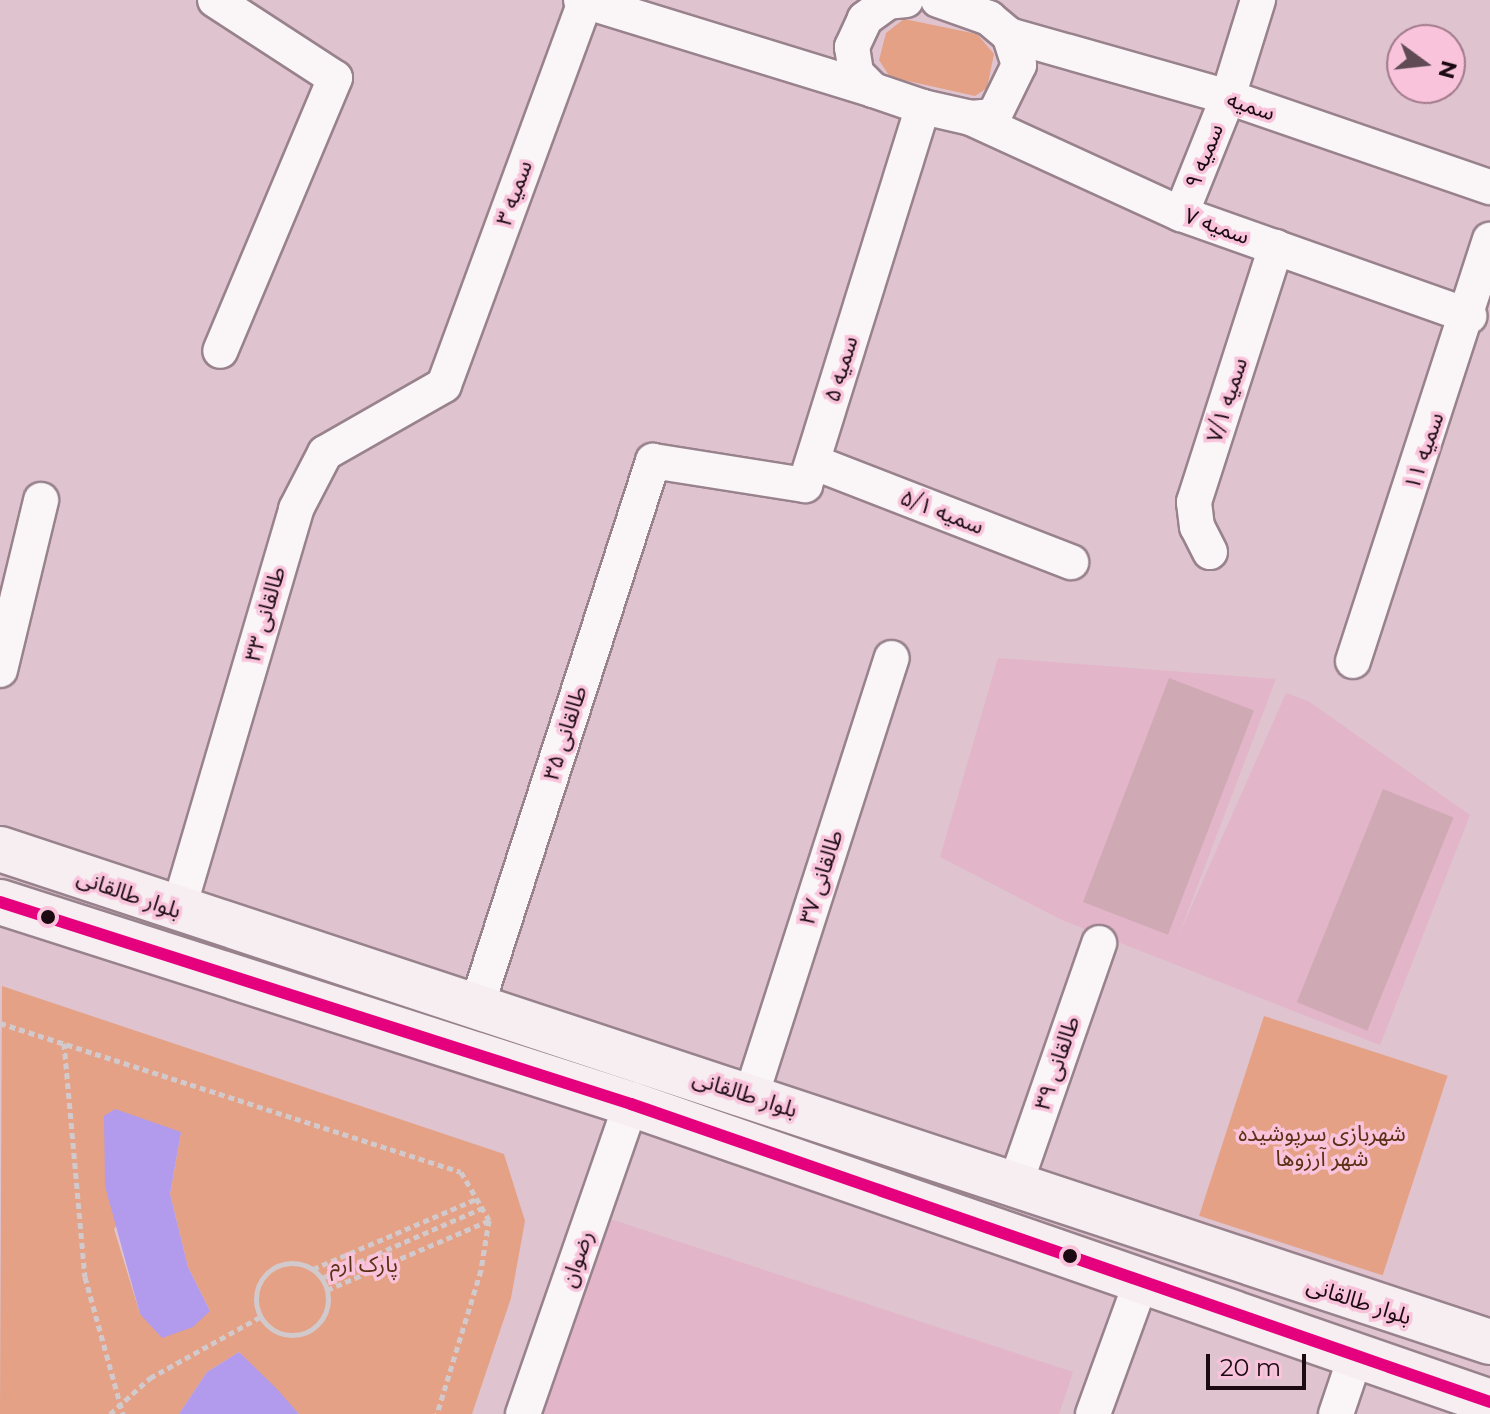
<!DOCTYPE html>
<meta charset="utf-8">
<style>
body{margin:0}
#map{position:relative;width:1490px;height:1414px;overflow:hidden;background:#dfc3cf;font-family:Montserrat,"Noto Sans Arabic",sans-serif}
div>[style]{position:absolute}
.built>*{inset:0;background:#e2b5c9}
.green>*{inset:0;background:#e4a185;transform-origin:0 0}
.water>*{inset:0;background:#b29bec}
.building>*{inset:0;background:#cfaab4;transform-origin:0 0}
.path>*{height:5px;margin-top:-2.5px;transform-origin:0;background:repeating-linear-gradient(90deg,#d2c9cd 0 6px,transparent 0 10px)}
.path>.ring{margin:-2.5px;padding:0;box-sizing:content-box;background:none;border:5px solid #d2c9cd;border-radius:50%}
.roads{filter:drop-shadow(2px 0 #98828c) drop-shadow(-2px 0 #98828c) drop-shadow(0 2px #98828c) drop-shadow(0 -2px #98828c)}
.street>*{height:34px;margin:-17px;padding:0 17px;transform-origin:17px;border-radius:17px;background:#faf6f8}
.primary>*{height:44px;margin:-22px;padding:0 22px;transform-origin:22px;border-radius:22px;background:#f6eef1}
.bus-1>*{height:12px;margin:-6px;padding:0 6px;transform-origin:6px;border-radius:6px;background:#e5007d}
.dots>*{width:22px;height:22px;translate:-50% -50%;box-sizing:border-box;border:4px solid #f9c4db;border-radius:50%}
span{translate:-50% -50%;white-space:nowrap;text-align:center;line-height:1.15;-webkit-text-stroke:7px #f9c4db;paint-order:stroke}
.street-label{font-size:22px;color:#1c0a13}
.park-label{font-size:22px;color:#5b2f14}
.north{position:absolute;left:1386px;top:24px;width:80px;height:80px;box-sizing:border-box;background:#f9c4db;border:2px solid #a17a8b;border-radius:50%;rotate:105deg;font-size:22px;font-weight:700;line-height:32px;text-align:center;color:#1c0a13}
.north::after{content:'';display:block;margin:auto;width:28px;height:36px;background:#604b55;clip-path:polygon(50% 0,100% 100%,50% 72%,0 100%)}
.scale{position:absolute;left:1206px;top:1354px;width:100px;height:36px;box-sizing:border-box;border:4px solid #1c0a13;border-top:0;padding-left:10px;font-size:24px;line-height:28px;white-space:nowrap;color:#1c0a13;-webkit-text-stroke:6px #f9c4db;paint-order:stroke}
</style>
<div id="map">
<div class="built">
<div style="clip-path:polygon(998px 658px,1276px 679px,1178px 937px,1286px 693px,1308px 701px,1470px 815px,1380px 1045px,1062px 920px,940px 857px)"></div>
<div style="clip-path:polygon(595px 1214px,1073px 1372px,1059px 1414px,528px 1414px)"></div>
</div>
<div class="green">
<div style="clip-path:polygon(904px 19px,977px 34px,994px 54px,987px 88px,975px 96px,890px 77px,879px 60px,886px 33px)"></div>
<div style="clip-path:polygon(evenodd,2px 986px,504px 1154px,525px 1221px,511px 1298px,472px 1414px,299px 1414px,239px 1352px,207px 1372px,179px 1414px,0 1414px,2px 986px,181px 1132px,170px 1194px,188px 1267px,210px 1311px,140px 1314px,114px 1229px,181px 1132px)"></div>
<div style="left:1264px;top:1016px;width:193px;height:210px;rotate:18deg"></div>
</div>
<div class="water">
<div style="clip-path:polygon(115px 1109px,181px 1132px,170px 1194px,188px 1267px,210px 1311px,193px 1327px,162px 1338px,140px 1314px,105px 1186px,104px 1116px)"></div>
<div style="clip-path:polygon(239px 1352px,276px 1388px,299px 1414px,179px 1414px,207px 1372px)"></div>
</div>
<div class="building">
<div style="left:1169px;top:678px;width:91px;height:240px;rotate:21deg"></div>
<div style="left:1383px;top:789px;width:76px;height:230px;rotate:22deg"></div>
</div>
<div class="path">
<div style="left:0;top:1023px;width:484px;rotate:17.9deg"></div>
<div style="left:461px;top:1172px;width:56px;rotate:59.7deg"></div>
<div style="left:489px;top:1220px;width:51px;rotate:99.1deg"></div>
<div style="left:481px;top:1270px;width:151px;rotate:107deg"></div>
<div style="left:64px;top:1043px;width:235px;rotate:84.9deg"></div>
<div style="left:85px;top:1277px;width:142px;rotate:74.5deg"></div>
<div class="ring" style="left:256px;top:1263px;width:67px;height:67px"></div>
<div style="left:313px;top:1269px;width:177px;rotate:-23.2deg"></div>
<div style="left:322px;top:1278px;width:175px;rotate:-23.6deg"></div>
<div style="left:327px;top:1290px;width:175px;rotate:-23.2deg"></div>
<div style="left:110px;top:1414px;width:54px;rotate:-42deg"></div>
<div style="left:150px;top:1378px;width:126px;rotate:-29deg"></div>
</div>
<div class="roads">
<div class="street">
<div style="left:215px;top:0;width:143px;rotate:33deg"></div>
<div style="left:335px;top:78px;width:296px;rotate:112.8deg"></div>
<div style="left:581px;top:0;width:306px;rotate:17.1deg"></div>
<div style="left:906px;top:0;width:18px;rotate:174deg"></div>
<div style="left:888px;top:2px;width:29px;rotate:144deg"></div>
<div style="left:865px;top:19px;width:31px;rotate:115deg"></div>
<div style="left:852px;top:47px;width:26px;rotate:81deg"></div>
<div style="left:856px;top:73px;width:24px;rotate:45deg"></div>
<div style="left:873px;top:90px;width:53px;rotate:18.8deg"></div>
<div style="left:923px;top:107px;width:49px;rotate:12.9deg"></div>
<div style="left:971px;top:118px;width:23px;rotate:-5deg"></div>
<div style="left:994px;top:116px;width:57px;rotate:-63.9deg"></div>
<div style="left:1019px;top:65px;width:32px;rotate:-108deg"></div>
<div style="left:1009px;top:35px;width:26px;rotate:-140deg"></div>
<div style="left:989px;top:18px;width:54px;rotate:-160.6deg"></div>
<div style="left:1009px;top:35px;width:228px;rotate:15.8deg"></div>
<div style="left:1228px;top:97px;width:277px;rotate:19deg"></div>
<div style="left:971px;top:118px;width:231px;rotate:24.6deg"></div>
<div style="left:1181px;top:214px;width:306px;rotate:19.5deg"></div>
<div style="left:1181px;top:214px;width:126px;rotate:-68.1deg"></div>
<div style="left:1228px;top:97px;width:102px;rotate:-72.8deg"></div>
<div style="left:813px;top:462px;width:277px;rotate:21.2deg"></div>
<div style="left:1210px;top:552px;width:28px;rotate:-117deg"></div>
<div style="left:1197px;top:527px;width:25px;rotate:-97deg"></div>
<div style="left:1194px;top:502px;width:268px;rotate:-72.2deg"></div>
<div style="left:1353px;top:661px;width:443px;rotate:-72deg"></div>
<div style="left:0;top:670px;width:175px;rotate:-76.4deg"></div>
<div style="left:178px;top:911px;width:419px;rotate:-73.6deg"></div>
<div style="left:296px;top:509px;width:63px;rotate:-62.6deg"></div>
<div style="left:325px;top:453px;width:137px;rotate:-29.7deg"></div>
<div style="left:444px;top:385px;width:409px;rotate:-69.8deg"></div>
<div style="left:477px;top:1005px;width:572px;rotate:-72.07deg"></div>
<div style="left:653px;top:461px;width:154px;rotate:9deg"></div>
<div style="left:805px;top:485px;width:396px;rotate:-72.7deg"></div>
<div style="left:751px;top:1096px;width:460px;rotate:-72.2deg"></div>
<div style="left:1016px;top:1182px;width:253px;rotate:-70.8deg"></div>
<div style="left:523px;top:1414px;width:328px;rotate:-70.8deg"></div>
<div style="left:1093px;top:1414px;width:137px;rotate:-70deg"></div>
<div style="left:1336px;top:1414px;width:59px;rotate:-71.3deg"></div>
</div>
<div class="primary">
<div style="left:0;top:849px;width:1569px;rotate:18.31deg"></div>
<div style="left:0;top:902px;width:663px;rotate:17.75deg"></div>
<div style="left:631px;top:1104px;width:909px;rotate:19.13deg"></div>
</div>
</div>
<div class="bus-1">
<div style="left:0;top:902px;width:663px;rotate:17.75deg"></div>
<div style="left:631px;top:1104px;width:909px;rotate:19.13deg"></div>
</div>
<div class="dots">
<div style="left:48px;top:917px;background:#1c0a13"></div>
<div style="left:1070px;top:1256px;background:#1c0a13"></div>
</div>
<div class="street-label">
<span style="left:1251px;top:106px;rotate:18deg">سمیه</span>
<span style="left:1204px;top:156px;rotate:-68deg">سمیه ۹</span>
<span style="left:514px;top:193px;rotate:-70deg">سمیه ۳</span>
<span style="left:1217px;top:226px;rotate:20deg">سمیه ۷</span>
<span style="left:841px;top:369px;rotate:-73deg">سمیه ۵</span>
<span style="left:1227px;top:400px;rotate:-72deg">سمیه ۷/۱</span>
<span style="left:1424px;top:451px;rotate:-71deg">سمیه ۱۱</span>
<span style="left:942px;top:512px;rotate:21deg">سمیه ۵/۱</span>
<span style="left:265px;top:614px;rotate:-74deg">طالقانی ۳۳</span>
<span style="left:565px;top:733px;rotate:-72deg">طالقانی ۳۵</span>
<span style="left:821px;top:877px;rotate:-72deg">طالقانی ۳۷</span>
<span style="left:129px;top:894px;rotate:19deg">بلوار طالقانی</span>
<span style="left:1057px;top:1063px;rotate:-71deg">طالقانی ۳۹</span>
<span style="left:745px;top:1094px;rotate:18deg">بلوار طالقانی</span>
<span style="left:577px;top:1259px;rotate:-71deg">رضوان</span>
<span style="left:1359px;top:1301px;rotate:18deg">بلوار طالقانی</span>
</div>
<div class="park-label">
<span style="left:1322px;top:1146px">شهربازی سرپوشیده<br>شهر آرزوها</span>
<span style="left:364px;top:1265px">پارک ارم</span>
</div>
<div class="north">N</div>
<div class="scale">20 m</div>
</div>
